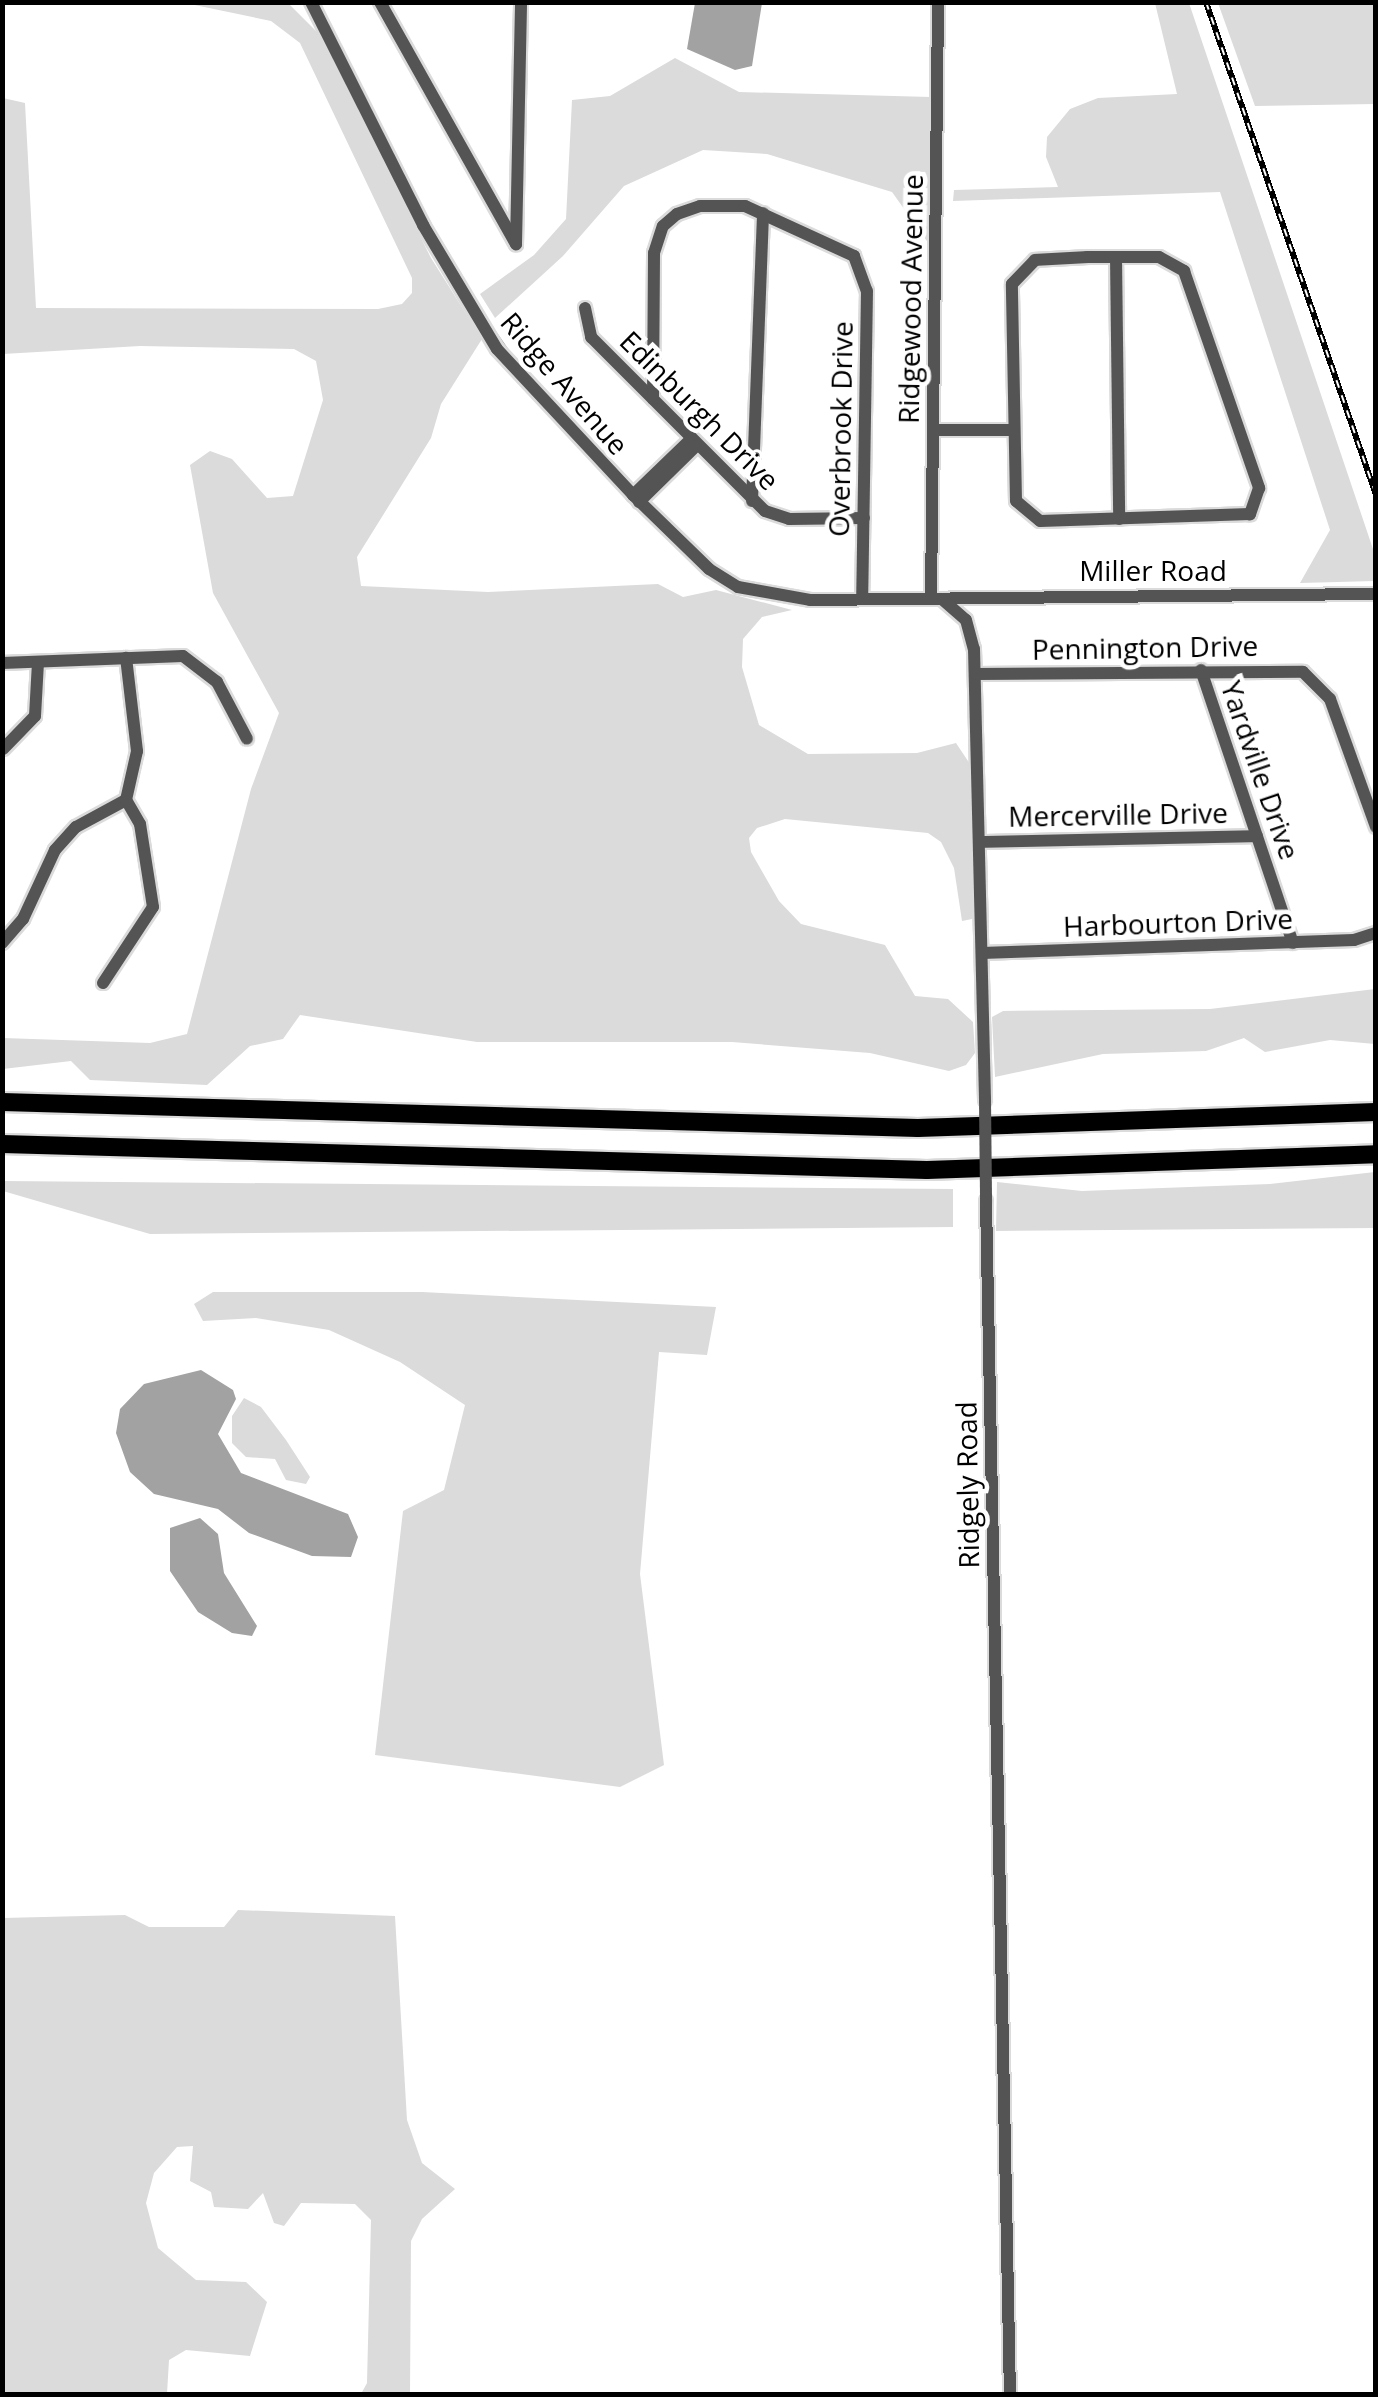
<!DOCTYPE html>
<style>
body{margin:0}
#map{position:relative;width:1378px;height:2397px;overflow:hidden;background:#fff;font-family:"Open Sans",sans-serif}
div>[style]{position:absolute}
.green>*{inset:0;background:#dbdbdb}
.water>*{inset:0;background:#a2a2a2}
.stream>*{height:2.5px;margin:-1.25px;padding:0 1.25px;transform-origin:1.25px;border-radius:1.25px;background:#a2a2a2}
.roads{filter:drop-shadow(2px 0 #dbdbdb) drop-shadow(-2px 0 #dbdbdb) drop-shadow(0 2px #dbdbdb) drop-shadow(0 -2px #dbdbdb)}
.minor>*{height:12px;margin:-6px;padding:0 6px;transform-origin:6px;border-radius:6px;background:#545454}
.highway>*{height:18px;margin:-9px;padding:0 9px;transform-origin:9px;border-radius:9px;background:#000}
.rail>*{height:6px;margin-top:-3px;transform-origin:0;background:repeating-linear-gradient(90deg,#fff 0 8px,#000 0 16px);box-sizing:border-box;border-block:2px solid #000}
.minor-bridge>*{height:12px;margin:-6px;padding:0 6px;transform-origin:6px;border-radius:6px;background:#545454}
span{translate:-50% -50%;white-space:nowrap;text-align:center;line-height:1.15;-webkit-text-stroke:9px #fff;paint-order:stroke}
.street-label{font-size:28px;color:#000}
.frame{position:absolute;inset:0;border:5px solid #000;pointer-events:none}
</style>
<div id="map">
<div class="green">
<div style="clip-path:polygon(185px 3px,288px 3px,319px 34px,431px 258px,482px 339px,441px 404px,431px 438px,357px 557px,361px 586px,488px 592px,658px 584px,683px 597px,716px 590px,792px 610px,762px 617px,743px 639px,742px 667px,759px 725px,808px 754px,917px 753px,956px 743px,972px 767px,977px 918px,962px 921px,954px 868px,941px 842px,928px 833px,785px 819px,757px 828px,749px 838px,751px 852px,779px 901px,801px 924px,885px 945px,915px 996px,948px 999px,973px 1022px,975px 1053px,966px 1065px,949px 1071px,870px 1053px,732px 1042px,477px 1042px,300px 1015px,283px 1039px,250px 1046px,207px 1085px,90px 1080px,71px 1061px,3px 1069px,3px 1038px,150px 1043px,187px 1034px,251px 789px,279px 713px,213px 593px,190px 465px,210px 451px,232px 459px,267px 498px,293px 496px,323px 400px,316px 361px,294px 349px,140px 346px,3px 354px,3px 98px,25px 103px,36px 308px,378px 309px,402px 304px,412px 293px,412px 278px,300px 43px,271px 21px)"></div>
<div style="clip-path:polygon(1155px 3px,1189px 3px,1375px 555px,1375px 581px,1300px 583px,1330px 530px,1220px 192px,953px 201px,954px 190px,1058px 187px,1046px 157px,1047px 137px,1070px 109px,1098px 98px,1177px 94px)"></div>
<div style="clip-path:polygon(1218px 3px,1375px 3px,1375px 104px,1255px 106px)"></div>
<div style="clip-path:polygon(675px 58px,739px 92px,931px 97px,929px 244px,892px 192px,767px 154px,703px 150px,624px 186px,563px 256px,495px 318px,480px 294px,534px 255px,566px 219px,572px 100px,610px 96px)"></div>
<div style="clip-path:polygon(1375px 989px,1375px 1044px,1330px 1040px,1265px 1052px,1244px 1038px,1206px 1051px,1103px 1054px,995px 1077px,992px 1017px,1003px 1011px,1210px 1009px)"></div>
<div style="clip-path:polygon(1375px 1172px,1375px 1228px,996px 1231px,997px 1182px,1082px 1191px,1270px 1184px)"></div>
<div style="clip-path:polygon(3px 1181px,953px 1189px,953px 1227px,150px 1234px,3px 1191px)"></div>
<div style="clip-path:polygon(213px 1292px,422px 1292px,716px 1307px,707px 1355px,659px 1352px,640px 1574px,664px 1765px,620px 1787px,375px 1755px,403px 1511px,444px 1490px,465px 1405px,400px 1362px,329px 1330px,256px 1318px,203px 1321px,194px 1304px)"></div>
<div style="clip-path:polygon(244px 1398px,261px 1407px,286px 1440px,310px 1477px,306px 1484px,286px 1480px,275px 1459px,246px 1457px,232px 1443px,232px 1416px)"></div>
<div style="clip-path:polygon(238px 1910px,395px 1916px,407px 2120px,422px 2163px,455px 2189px,422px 2219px,411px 2241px,410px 2394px,361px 2394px,367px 2383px,371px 2220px,355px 2204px,301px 2203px,284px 2226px,274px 2223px,263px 2193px,248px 2209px,214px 2207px,211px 2192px,190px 2181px,193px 2146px,177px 2147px,154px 2173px,146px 2203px,158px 2248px,196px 2280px,246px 2282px,267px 2302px,250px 2356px,186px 2350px,169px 2360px,167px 2394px,3px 2394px,3px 1918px,125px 1915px,149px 1927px,224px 1927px)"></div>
</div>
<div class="water">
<div style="clip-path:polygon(695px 3px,762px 3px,752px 66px,735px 70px,687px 49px)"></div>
<div style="clip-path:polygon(201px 1370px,233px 1390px,236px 1399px,218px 1434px,241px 1473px,348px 1514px,358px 1537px,351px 1557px,312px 1556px,249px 1533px,218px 1509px,154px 1494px,130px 1472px,116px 1433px,120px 1409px,144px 1384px)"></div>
<div style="clip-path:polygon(200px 1518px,218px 1534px,224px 1573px,257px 1626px,252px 1636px,232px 1633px,198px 1612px,170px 1571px,170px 1528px)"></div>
</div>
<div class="stream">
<div style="left:490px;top:325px;width:37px;rotate:55deg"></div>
</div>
<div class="roads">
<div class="minor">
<div style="left:311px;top:2px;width:250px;rotate:63.3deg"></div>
<div style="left:423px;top:225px;width:144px;rotate:59.2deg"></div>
<div style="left:497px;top:349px;width:200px;rotate:47deg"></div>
<div style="left:633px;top:495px;width:106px;rotate:44.2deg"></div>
<div style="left:709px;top:569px;width:34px;rotate:32deg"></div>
<div style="left:738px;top:587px;width:73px;rotate:10.2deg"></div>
<div style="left:810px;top:600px;width:566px;rotate:-0.61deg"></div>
<div style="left:380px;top:2px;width:278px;rotate:60.7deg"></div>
<div style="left:516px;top:244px;width:242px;rotate:-88.8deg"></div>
<div style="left:1087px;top:257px;width:72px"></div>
<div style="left:1159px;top:257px;width:29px;rotate:29deg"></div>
<div style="left:1184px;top:271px;width:230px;rotate:70.9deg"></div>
<div style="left:1259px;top:488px;width:28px;rotate:109deg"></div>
<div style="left:1250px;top:514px;width:210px;rotate:178.1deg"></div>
<div style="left:1040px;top:521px;width:31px;rotate:-140deg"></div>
<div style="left:1016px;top:501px;width:217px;rotate:-91.1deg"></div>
<div style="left:1012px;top:284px;width:33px;rotate:-46deg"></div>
<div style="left:1035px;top:260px;width:52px;rotate:-3.3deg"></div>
<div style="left:1116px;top:257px;width:262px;rotate:89.3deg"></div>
<div style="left:585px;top:308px;width:30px;rotate:78deg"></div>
<div style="left:591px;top:337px;width:246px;rotate:45deg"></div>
<div style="left:765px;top:511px;width:25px;rotate:18deg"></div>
<div style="left:789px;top:519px;width:75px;rotate:-0.8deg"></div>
<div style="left:653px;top:399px;width:146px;rotate:-89.6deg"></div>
<div style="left:654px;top:253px;width:28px;rotate:-72deg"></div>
<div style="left:663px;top:226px;width:18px;rotate:-41deg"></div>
<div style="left:677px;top:214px;width:24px;rotate:-19deg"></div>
<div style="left:700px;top:206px;width:45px"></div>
<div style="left:745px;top:206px;width:120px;rotate:24.6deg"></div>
<div style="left:854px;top:256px;width:37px;rotate:70deg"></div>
<div style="left:867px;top:291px;width:308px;rotate:90.9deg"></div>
<div style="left:933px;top:430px;width:80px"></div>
<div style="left:633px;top:495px;width:81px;rotate:-44deg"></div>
<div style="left:752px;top:501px;width:288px;rotate:-87.8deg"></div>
<div style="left:639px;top:502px;width:80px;rotate:-44.5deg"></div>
<div style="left:931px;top:596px;width:594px;rotate:-89.32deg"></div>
<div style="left:943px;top:600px;width:30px;rotate:41deg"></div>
<div style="left:966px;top:620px;width:30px;rotate:75deg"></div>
<div style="left:974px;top:649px;width:451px;rotate:88.6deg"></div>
<div style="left:2px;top:663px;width:181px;rotate:-2.2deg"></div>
<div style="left:183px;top:656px;width:43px;rotate:37.4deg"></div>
<div style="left:217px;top:682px;width:64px;rotate:62.2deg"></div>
<div style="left:1201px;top:670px;width:288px;rotate:71.4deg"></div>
<div style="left:976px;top:674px;width:327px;rotate:-0.4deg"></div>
<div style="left:1303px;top:672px;width:38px;rotate:45deg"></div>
<div style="left:1330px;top:699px;width:136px;rotate:70.2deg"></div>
<div style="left:3px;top:749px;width:46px;rotate:-45.9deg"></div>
<div style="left:35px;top:716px;width:54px;rotate:-86.8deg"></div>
<div style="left:980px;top:842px;width:277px;rotate:-1.2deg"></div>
<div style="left:2px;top:943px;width:32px;rotate:-49deg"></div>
<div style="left:23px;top:919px;width:76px;rotate:-65.1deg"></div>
<div style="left:55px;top:850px;width:31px;rotate:-48deg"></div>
<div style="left:76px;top:827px;width:57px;rotate:-28.4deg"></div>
<div style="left:982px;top:953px;width:372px;rotate:-2deg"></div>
<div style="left:1354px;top:940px;width:23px;rotate:-18deg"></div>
<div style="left:103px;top:983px;width:91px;rotate:-56.7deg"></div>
<div style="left:153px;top:907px;width:84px;rotate:-98.9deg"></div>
<div style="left:140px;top:824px;width:28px;rotate:-120deg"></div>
<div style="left:126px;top:800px;width:50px;rotate:-77.3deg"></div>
<div style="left:137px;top:751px;width:94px;rotate:-96.7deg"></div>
<div style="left:986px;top:1201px;width:1193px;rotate:88.85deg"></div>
</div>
<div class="highway">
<div style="left:2px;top:1102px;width:916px;rotate:1.63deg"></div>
<div style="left:918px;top:1128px;width:458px;rotate:-2deg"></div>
<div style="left:2px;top:1144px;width:925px;rotate:1.61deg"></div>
<div style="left:927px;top:1170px;width:449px;rotate:-2deg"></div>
</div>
</div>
<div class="rail">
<div style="left:1206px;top:2px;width:521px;rotate:70.97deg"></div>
</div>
<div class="minor-bridge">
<div style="left:985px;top:1100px;width:101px;rotate:89.4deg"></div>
</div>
<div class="street-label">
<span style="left:910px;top:299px;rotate:-89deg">Ridgewood Avenue</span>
<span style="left:565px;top:383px;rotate:49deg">Ridge Avenue</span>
<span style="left:700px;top:410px;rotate:45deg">Edinburgh Drive</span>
<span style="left:840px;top:429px;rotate:-89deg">Overbrook Drive</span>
<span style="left:1153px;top:570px">Miller Road</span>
<span style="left:1145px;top:647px;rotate:-1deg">Pennington Drive</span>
<span style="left:1261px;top:770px;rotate:71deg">Yardville Drive</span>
<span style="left:1118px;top:814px;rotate:-1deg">Mercerville Drive</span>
<span style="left:1178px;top:922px;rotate:-2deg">Harbourton Drive</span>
<span style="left:967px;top:1485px;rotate:-91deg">Ridgely Road</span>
</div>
<div class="frame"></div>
</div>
